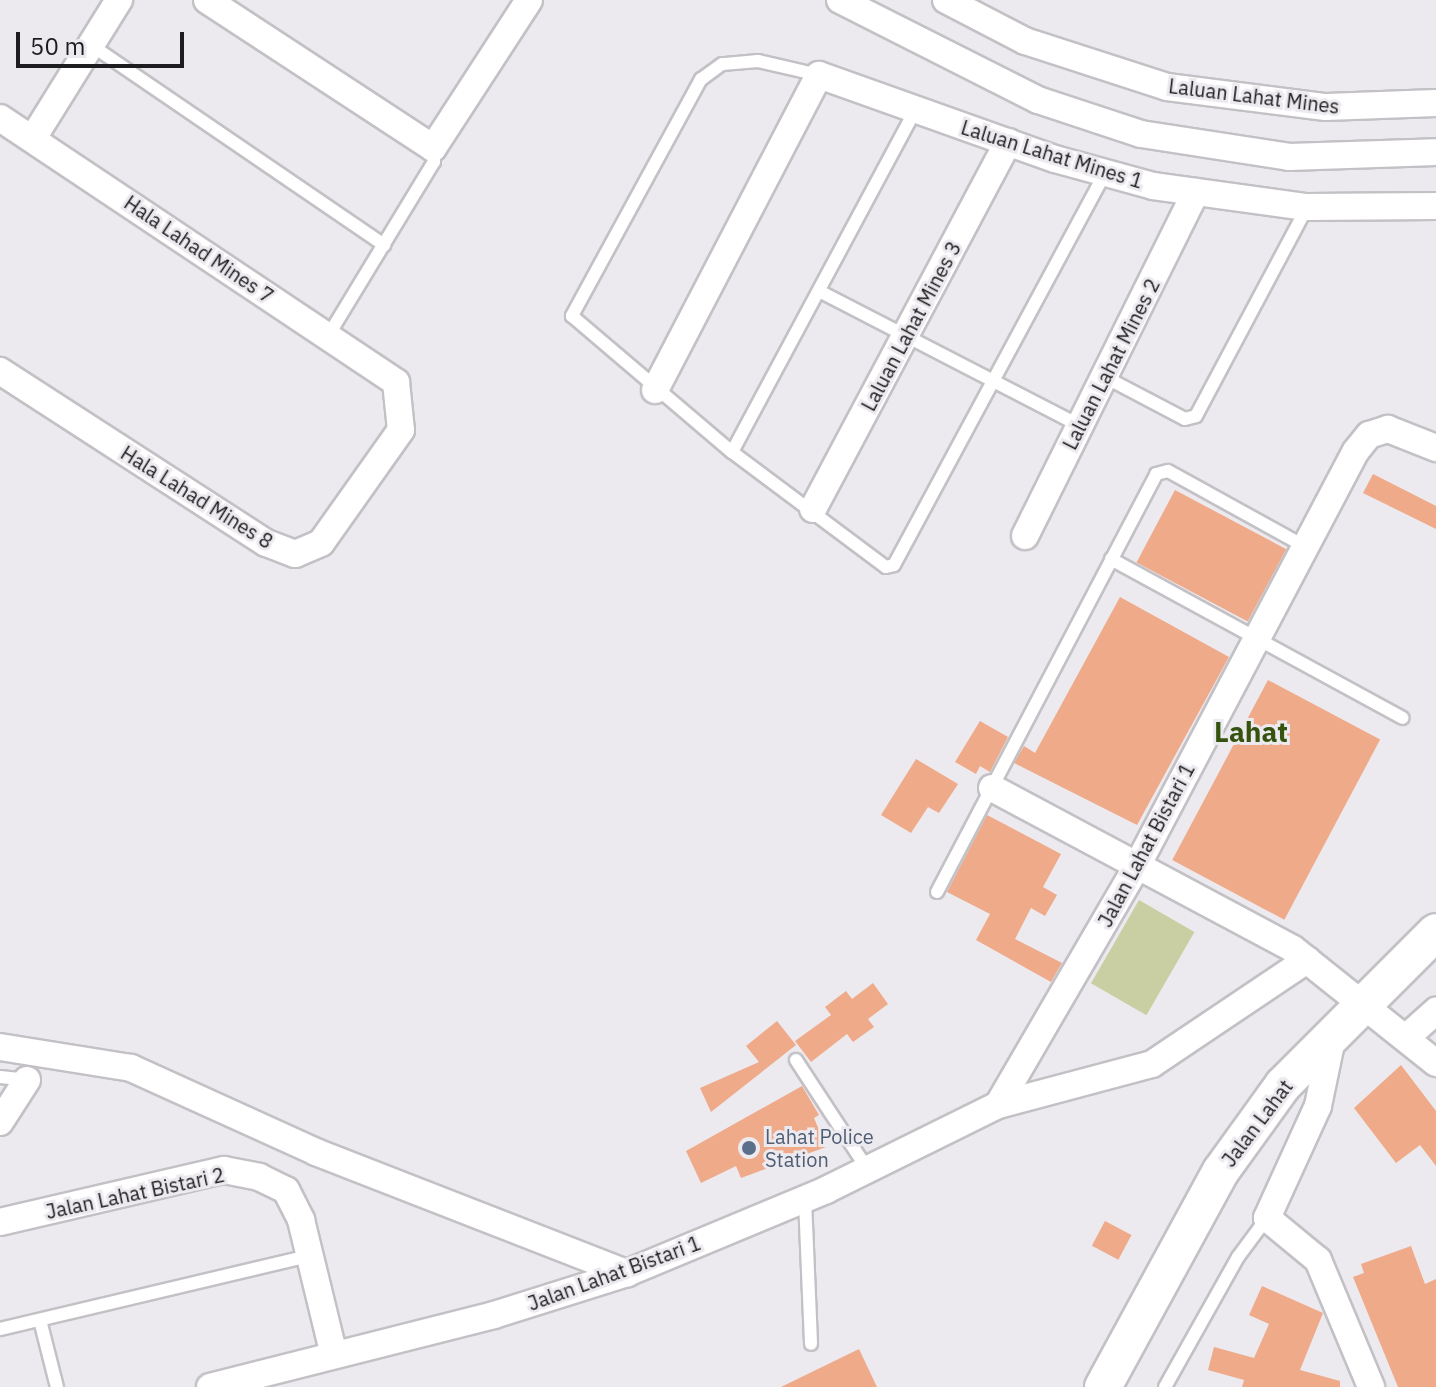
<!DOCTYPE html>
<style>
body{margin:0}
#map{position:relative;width:1436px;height:1387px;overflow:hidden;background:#edeaef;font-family:"IBM Plex Sans",sans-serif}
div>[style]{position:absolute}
.green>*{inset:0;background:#cacfa3;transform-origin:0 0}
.building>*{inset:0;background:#eeaa89;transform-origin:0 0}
.roads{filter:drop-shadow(2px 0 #c3c1c5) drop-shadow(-2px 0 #c3c1c5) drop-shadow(0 2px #c3c1c5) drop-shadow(0 -2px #c3c1c5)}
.lane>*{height:12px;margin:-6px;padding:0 6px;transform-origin:6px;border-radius:6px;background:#fff}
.street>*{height:26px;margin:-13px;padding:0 13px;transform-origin:13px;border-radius:13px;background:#fff}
.secondary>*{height:36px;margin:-18px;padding:0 18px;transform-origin:18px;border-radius:18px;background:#fff}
.dots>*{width:22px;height:22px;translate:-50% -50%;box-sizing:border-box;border:4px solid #edeaef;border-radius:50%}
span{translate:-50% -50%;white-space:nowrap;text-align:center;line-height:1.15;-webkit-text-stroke:6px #edeaef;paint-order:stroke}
.street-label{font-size:20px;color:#1d1c1e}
.service-label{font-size:20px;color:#4e5e75}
.left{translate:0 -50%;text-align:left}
.district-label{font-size:28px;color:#35530e;font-weight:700}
.scale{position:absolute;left:16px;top:32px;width:168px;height:36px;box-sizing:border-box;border:4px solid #1d1c1e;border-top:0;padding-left:10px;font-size:24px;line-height:28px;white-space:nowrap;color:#1d1c1e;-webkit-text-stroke:6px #edeaef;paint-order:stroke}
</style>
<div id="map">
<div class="green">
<div style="left:1139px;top:900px;width:64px;height:96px;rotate:30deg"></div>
</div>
<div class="building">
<div style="clip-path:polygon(1373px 474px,1436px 506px,1436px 529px,1363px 493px)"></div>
<div style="left:1175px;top:490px;width:126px;height:82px;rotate:28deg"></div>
<div style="clip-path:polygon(1120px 597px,1229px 657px,1137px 825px,1014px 763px,1024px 746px,1035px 753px)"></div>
<div style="left:1268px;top:680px;width:127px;height:204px;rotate:28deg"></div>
<div style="clip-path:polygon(980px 721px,1008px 737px,990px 772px,980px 766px,976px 774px,955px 762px)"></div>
<div style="clip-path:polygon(916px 759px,958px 784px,939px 813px,928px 807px,911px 833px,881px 815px)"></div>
<div style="clip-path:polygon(987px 815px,1061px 854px,1043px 887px,1057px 895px,1045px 916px,1031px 908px,1015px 939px,1062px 963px,1051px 982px,976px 940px,990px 914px,947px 892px)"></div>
<div style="clip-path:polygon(873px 983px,888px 1004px,868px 1019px,874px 1027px,853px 1042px,847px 1034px,811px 1062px,795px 1041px,831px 1015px,825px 1007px,846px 991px,852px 999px)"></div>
<div style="clip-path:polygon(777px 1021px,796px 1045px,711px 1112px,700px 1088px,759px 1062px,746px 1046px)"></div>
<div style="clip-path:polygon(1401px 1065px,1436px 1111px,1436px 1166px,1420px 1145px,1396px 1163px,1354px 1108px)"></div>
<div style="clip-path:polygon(802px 1086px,819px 1115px,814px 1118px,826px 1147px,741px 1178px,736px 1166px,701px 1183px,686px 1151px)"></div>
<div style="left:1105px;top:1221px;width:30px;height:28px;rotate:28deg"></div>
<div style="clip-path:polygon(1411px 1246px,1425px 1284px,1436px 1279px,1436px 1387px,1398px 1387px,1353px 1277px,1364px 1273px,1361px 1264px)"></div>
<div style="clip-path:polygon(1262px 1286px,1323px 1313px,1300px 1370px,1340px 1381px,1340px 1387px,1242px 1387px,1244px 1380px,1208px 1370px,1214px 1347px,1254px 1358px,1269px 1324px,1249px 1315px)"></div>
<div style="clip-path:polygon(859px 1349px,877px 1387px,781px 1387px)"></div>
</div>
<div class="roads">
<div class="lane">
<div style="left:91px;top:45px;width:355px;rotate:34.3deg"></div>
<div style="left:819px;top:75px;width:63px;rotate:-167.1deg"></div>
<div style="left:758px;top:61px;width:36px;rotate:175deg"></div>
<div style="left:722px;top:64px;width:26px;rotate:144deg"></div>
<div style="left:701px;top:79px;width:270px;rotate:118.6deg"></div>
<div style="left:572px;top:316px;width:210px;rotate:40.4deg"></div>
<div style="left:732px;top:452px;width:192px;rotate:36.8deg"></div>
<div style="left:886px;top:567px;width:8px;rotate:-14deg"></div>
<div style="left:894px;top:565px;width:445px;rotate:-61.7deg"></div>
<div style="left:819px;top:291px;width:294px;rotate:27.3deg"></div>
<div style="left:328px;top:336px;width:204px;rotate:-58.7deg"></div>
<div style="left:434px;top:162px;width:14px;rotate:-94deg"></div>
<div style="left:1105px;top:377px;width:90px;rotate:27.7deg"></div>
<div style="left:1185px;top:419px;width:11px;rotate:-15deg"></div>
<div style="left:1196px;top:416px;width:237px;rotate:-62deg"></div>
<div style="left:732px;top:452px;width:389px;rotate:-61.8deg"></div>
<div style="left:1111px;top:559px;width:332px;rotate:28.6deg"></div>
<div style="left:937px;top:892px;width:472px;rotate:-62.3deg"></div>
<div style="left:1156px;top:474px;width:12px;rotate:-14deg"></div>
<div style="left:1168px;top:471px;width:155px;rotate:28.9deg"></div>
<div style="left:796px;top:1060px;width:131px;rotate:56.8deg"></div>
<div style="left:0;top:1077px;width:27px;rotate:6deg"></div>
<div style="left:805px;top:1200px;width:144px;rotate:87.6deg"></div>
<div style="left:40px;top:1320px;width:69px;rotate:75.8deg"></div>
<div style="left:0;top:1329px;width:318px;rotate:-13.3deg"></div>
<div style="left:1165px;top:1387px;width:149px;rotate:-60.7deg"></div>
<div style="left:1238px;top:1257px;width:49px;rotate:-53.4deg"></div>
</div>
<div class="street">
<div style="left:207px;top:0;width:270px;rotate:33.2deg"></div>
<div style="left:433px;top:148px;width:176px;rotate:-57deg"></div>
<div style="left:840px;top:0;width:222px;rotate:26.8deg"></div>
<div style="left:1038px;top:100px;width:108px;rotate:18.3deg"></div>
<div style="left:1141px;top:134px;width:150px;rotate:8.8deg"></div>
<div style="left:1289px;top:157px;width:147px;rotate:-1.9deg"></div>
<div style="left:946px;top:0;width:89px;rotate:27.4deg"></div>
<div style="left:1025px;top:41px;width:149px;rotate:17.9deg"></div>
<div style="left:1167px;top:87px;width:160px;rotate:7.2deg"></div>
<div style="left:1326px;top:107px;width:110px;rotate:-2.1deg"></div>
<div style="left:0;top:118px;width:476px;rotate:33.7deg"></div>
<div style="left:396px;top:382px;width:48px;rotate:84.1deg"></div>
<div style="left:401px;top:430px;width:138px;rotate:125.3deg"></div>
<div style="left:321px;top:543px;width:28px;rotate:157deg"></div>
<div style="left:295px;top:554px;width:31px;rotate:-159deg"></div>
<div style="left:266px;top:543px;width:317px;rotate:-147.1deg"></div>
<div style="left:33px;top:138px;width:163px;rotate:-58.1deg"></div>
<div style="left:655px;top:390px;width:355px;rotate:-62.5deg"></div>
<div style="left:819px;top:75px;width:251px;rotate:19.6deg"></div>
<div style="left:1055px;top:159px;width:102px;rotate:15.4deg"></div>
<div style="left:1153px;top:186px;width:155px;rotate:7.8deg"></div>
<div style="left:1307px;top:207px;width:129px;rotate:-0.4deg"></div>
<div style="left:813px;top:509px;width:416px;rotate:-62deg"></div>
<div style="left:1025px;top:536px;width:384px;rotate:-63.6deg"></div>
<div style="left:992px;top:788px;width:341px;rotate:28.1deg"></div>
<div style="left:1293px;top:949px;width:183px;rotate:38.6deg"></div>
<div style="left:1333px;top:1034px;width:74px;rotate:101.8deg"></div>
<div style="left:1318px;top:1106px;width:123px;rotate:114.5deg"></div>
<div style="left:1267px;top:1218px;width:66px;rotate:39.5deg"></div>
<div style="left:1318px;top:1260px;width:138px;rotate:67.3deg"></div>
<div style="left:1408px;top:1036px;width:38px;rotate:-42deg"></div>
<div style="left:0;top:1047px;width:133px;rotate:9.1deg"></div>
<div style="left:131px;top:1068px;width:203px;rotate:24.4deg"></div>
<div style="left:316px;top:1152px;width:334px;rotate:21.3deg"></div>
<div style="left:998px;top:1105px;width:276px;rotate:-59.8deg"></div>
<div style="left:1137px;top:866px;width:469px;rotate:-62.2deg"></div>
<div style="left:1356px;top:451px;width:21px;rotate:-51deg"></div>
<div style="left:1369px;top:435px;width:20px;rotate:-18deg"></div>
<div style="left:1388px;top:429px;width:52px;rotate:21.6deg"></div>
<div style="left:0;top:1122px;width:50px;rotate:-57.3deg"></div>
<div style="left:0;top:1222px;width:230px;rotate:-13.1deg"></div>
<div style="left:224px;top:1170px;width:36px;rotate:11deg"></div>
<div style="left:259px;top:1177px;width:30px;rotate:26deg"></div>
<div style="left:286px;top:1190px;width:34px;rotate:63deg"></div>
<div style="left:301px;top:1220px;width:139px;rotate:76.3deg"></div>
<div style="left:210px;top:1387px;width:293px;rotate:-14.2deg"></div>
<div style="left:494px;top:1315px;width:139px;rotate:-17.5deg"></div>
<div style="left:627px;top:1273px;width:216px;rotate:-22.6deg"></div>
<div style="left:826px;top:1190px;width:192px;rotate:-26.3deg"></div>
<div style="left:998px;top:1105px;width:159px;rotate:-14.9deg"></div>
<div style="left:1152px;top:1064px;width:187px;rotate:-33.9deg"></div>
</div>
<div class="secondary">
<div style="left:1103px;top:1387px;width:246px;rotate:-61.4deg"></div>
<div style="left:1221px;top:1171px;width:106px;rotate:-54.2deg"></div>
<div style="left:1283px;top:1085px;width:216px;rotate:-45deg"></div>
</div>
</div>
<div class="dots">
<div style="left:749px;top:1148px;background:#5c6f8a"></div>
</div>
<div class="street-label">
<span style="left:1254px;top:96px;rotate:7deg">Laluan Lahat Mines</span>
<span style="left:1052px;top:154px;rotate:17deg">Laluan Lahat Mines 1</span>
<span style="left:199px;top:249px;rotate:34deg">Hala Lahad Mines 7</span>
<span style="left:911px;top:326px;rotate:-62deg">Laluan Lahat Mines 3</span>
<span style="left:1111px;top:364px;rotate:-63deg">Laluan Lahat Mines 2</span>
<span style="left:197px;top:497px;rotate:32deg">Hala Lahad Mines 8</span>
<span style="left:1146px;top:845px;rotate:-62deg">Jalan Lahat Bistari 1</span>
<span style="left:1257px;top:1123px;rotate:-53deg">Jalan Lahat</span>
<span style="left:135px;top:1193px;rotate:-12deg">Jalan Lahat Bistari 2</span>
<span style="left:614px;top:1273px;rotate:-20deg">Jalan Lahat Bistari 1</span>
</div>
<div class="service-label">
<span class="left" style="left:765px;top:1148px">Lahat Police<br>Station</span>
</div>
<div class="district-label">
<span style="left:1251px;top:732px">Lahat</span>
</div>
<div class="scale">50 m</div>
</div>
